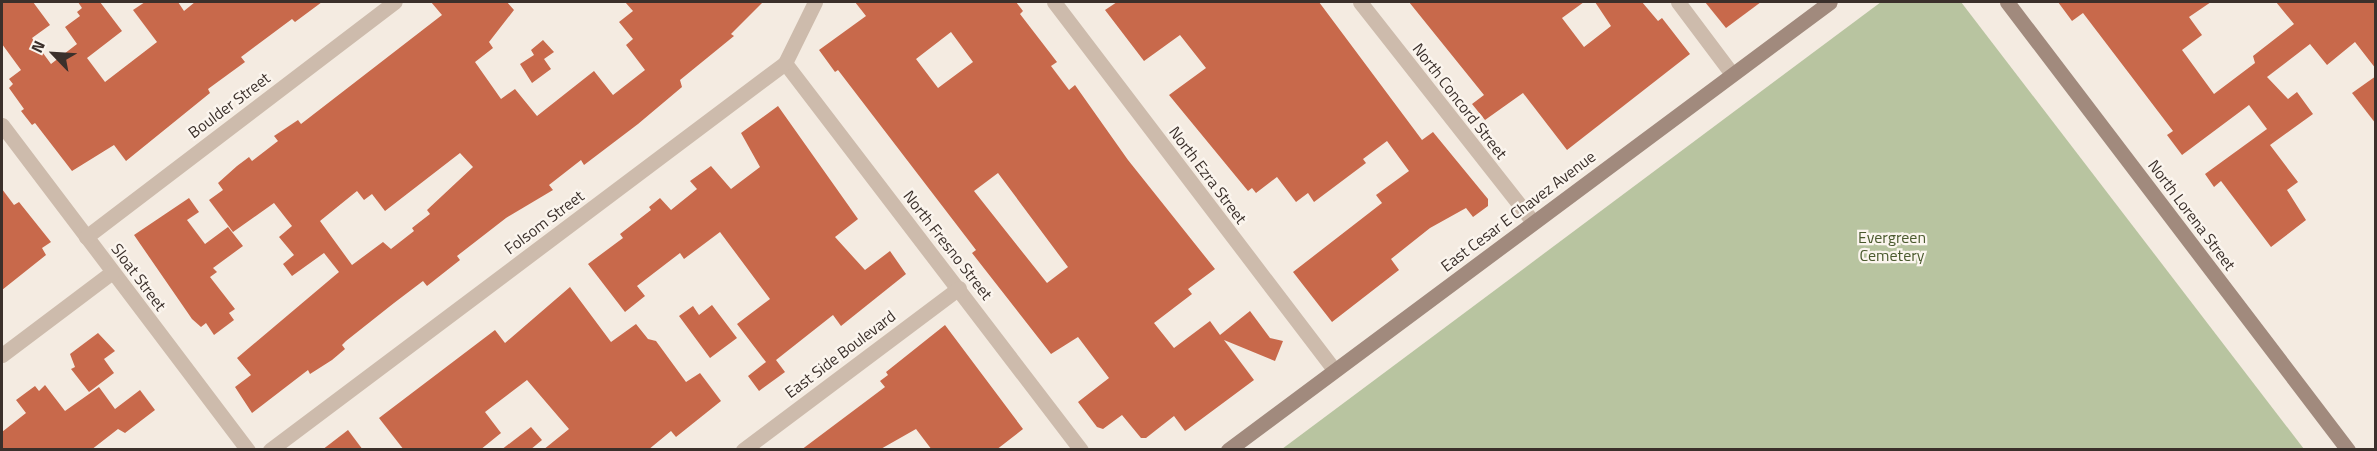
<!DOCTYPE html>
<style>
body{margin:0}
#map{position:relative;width:2377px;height:451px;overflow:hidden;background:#f4ebe1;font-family:"Titillium Web",sans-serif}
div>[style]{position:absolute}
.green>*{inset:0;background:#b8c4a0}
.building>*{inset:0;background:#c8694b}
.street>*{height:15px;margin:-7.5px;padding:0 7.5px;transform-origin:7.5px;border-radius:7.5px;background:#cdbbac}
.secondary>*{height:15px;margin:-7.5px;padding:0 7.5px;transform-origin:7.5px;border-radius:7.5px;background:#a18a7d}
span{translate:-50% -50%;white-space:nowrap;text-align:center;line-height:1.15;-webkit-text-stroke:4.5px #fbf5ee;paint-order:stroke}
.street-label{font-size:16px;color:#3b302b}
.park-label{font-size:16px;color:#4a5a2e}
.frame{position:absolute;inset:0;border:3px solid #3b302b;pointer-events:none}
.north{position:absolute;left:24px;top:24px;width:60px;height:60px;-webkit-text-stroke:4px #fbf5ee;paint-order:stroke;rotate:295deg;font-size:16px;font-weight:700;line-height:24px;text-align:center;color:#3b302b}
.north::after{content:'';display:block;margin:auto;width:21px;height:27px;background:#3b302b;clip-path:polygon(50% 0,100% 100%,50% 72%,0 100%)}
</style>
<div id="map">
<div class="green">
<div style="clip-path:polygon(1881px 2px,1961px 2px,2304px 449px,1282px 449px)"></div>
</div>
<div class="building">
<div style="clip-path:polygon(2px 2px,33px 2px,50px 25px,32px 38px,51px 64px,77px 44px,65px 27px,80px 16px,77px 12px,82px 8px,78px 2px,100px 2px,122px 31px,87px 58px,105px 82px,157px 42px,133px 10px,145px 2px,178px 2px,184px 11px,195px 2px,322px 2px,295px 22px,292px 19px,241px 57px,245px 62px,208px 89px,210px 93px,126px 161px,114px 145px,72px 171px,35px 123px,32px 125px,21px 111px,24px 109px,9px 88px,13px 84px,9px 79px,21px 70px,2px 44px)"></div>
<div style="clip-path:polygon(evenodd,431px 2px,507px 2px,514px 10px,489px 42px,493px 48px,475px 62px,501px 99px,515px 89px,537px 116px,594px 71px,613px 95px,645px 70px,626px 45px,633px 39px,619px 22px,633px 11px,625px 2px,763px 2px,731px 34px,734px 36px,680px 80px,682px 87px,638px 124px,584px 165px,581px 160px,549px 185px,553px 190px,506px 218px,457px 256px,460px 260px,427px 286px,423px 281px,394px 303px,346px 341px,342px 345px,345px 349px,332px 360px,310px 374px,308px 370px,252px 413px,235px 387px,251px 375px,237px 358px,339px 272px,324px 253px,292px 276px,283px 264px,294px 255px,279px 237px,292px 226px,274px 203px,233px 232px,209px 200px,223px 190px,218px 183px,237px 166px,249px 157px,252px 161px,278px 141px,274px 136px,298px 120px,301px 124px,442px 15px,431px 2px,460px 153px,473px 167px,427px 210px,430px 214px,412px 228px,414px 231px,391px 249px,383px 242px,352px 265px,320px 221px,357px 191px,364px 200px,372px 194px,385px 211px,460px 153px)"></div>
<div style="clip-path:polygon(evenodd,855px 2px,1016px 2px,1023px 11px,1020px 14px,1057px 62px,1051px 66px,1069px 90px,1075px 85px,1128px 160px,1215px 269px,1188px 289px,1192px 294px,1154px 323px,1174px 348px,1210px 321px,1220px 335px,1250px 311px,1270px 338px,1283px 341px,1275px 361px,1224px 340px,1254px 380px,1188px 429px,1185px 431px,1174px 416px,1146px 438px,1141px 438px,1122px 415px,1103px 429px,1097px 427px,1078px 402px,1109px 378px,1078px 337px,1051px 354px,972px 253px,976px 250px,838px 70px,835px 72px,819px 50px,866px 16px,855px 2px,951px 32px,973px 62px,938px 88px,916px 59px,951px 32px,855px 2px,998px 173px,1068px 267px,1047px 283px,974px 191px,998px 173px)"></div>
<div style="clip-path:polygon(1117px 2px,1319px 2px,1422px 140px,1433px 132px,1488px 199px,1488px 206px,1473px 217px,1466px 208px,1430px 228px,1391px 259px,1399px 270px,1332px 322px,1293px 272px,1382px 203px,1376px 195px,1409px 171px,1387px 141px,1363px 159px,1366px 163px,1314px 202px,1308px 193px,1296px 202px,1277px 177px,1256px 193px,1252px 188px,1248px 191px,1169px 95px,1206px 68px,1180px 35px,1144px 61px,1105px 10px)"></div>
<div style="clip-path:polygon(1409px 2px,1584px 2px,1562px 18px,1584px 47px,1611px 26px,1595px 2px,1642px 2px,1658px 21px,1662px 18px,1690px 54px,1567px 150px,1523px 93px,1485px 120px,1472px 104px,1484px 95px)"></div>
<div style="clip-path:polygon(1705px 2px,1761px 2px,1726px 28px)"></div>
<div style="clip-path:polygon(2058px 2px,2211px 2px,2189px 17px,2202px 35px,2182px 50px,2214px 94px,2255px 63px,2253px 56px,2294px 24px,2276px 2px,2376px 2px,2376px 69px,2355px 42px,2327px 65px,2310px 44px,2267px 77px,2288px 99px,2297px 92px,2313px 114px,2270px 145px,2298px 182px,2287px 190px,2306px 220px,2271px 247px,2221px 181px,2214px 187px,2205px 174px,2267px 129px,2249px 105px,2182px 155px,2167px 135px,2173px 131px,2083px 13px,2072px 21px)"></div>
<div style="clip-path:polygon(543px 40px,554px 52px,544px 59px,551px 69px,532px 83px,520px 64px,534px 55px,531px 50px)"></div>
<div style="clip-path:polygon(2376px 76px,2376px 124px,2352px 93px)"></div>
<div style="clip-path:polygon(778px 106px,858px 219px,835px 237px,865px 270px,890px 251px,906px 274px,841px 326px,833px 315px,776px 360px,785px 372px,759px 391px,748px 376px,766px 362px,737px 324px,770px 299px,720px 232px,684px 259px,680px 253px,637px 286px,645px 296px,625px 312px,588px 264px,623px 238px,620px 234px,651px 210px,649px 207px,660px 198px,671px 210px,697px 189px,690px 181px,711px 166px,731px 189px,760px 167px,741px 133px)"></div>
<div style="clip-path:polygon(2px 189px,14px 205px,19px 202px,51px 242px,42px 248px,46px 255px,2px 290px)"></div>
<div style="clip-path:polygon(189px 198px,199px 212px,187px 220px,205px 244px,228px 227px,243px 246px,213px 268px,217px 272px,210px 277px,235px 309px,229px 313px,234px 320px,214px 335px,206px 323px,201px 327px,192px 319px,134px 235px)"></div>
<div style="clip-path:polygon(570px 287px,611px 342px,636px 324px,648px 339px,656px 341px,686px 382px,700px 373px,721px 401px,676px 437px,671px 431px,648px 450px,543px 450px,569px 429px,527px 380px,485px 412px,501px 433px,480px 450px,404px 450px,379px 418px,495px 330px,505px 343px)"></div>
<div style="clip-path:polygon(712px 305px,737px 338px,710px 358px,679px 316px,693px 306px,699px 315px)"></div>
<div style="clip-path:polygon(945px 325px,1023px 429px,996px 450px,932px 450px,916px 429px,879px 450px,801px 450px,885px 387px,880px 381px,888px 375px,886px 372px)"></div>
<div style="clip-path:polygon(98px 333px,115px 351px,104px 359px,114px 373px,89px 392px,71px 369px,75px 367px,70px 354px)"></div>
<div style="clip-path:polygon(45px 385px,65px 411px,99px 387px,115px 409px,140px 390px,155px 410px,125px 433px,118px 429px,91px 450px,2px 450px,2px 432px,26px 413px,16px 400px,35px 386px,39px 391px)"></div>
<div style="clip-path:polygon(531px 427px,542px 440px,530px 450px,501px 450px)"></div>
<div style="clip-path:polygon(348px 430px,363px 450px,322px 450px)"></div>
</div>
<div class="street">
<div style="left:1054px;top:2px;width:462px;rotate:52.7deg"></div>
<div style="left:1360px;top:2px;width:280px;rotate:51.8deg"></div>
<div style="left:1678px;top:2px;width:90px;rotate:53.1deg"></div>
<div style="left:785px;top:63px;width:487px;rotate:52.6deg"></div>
<div style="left:2px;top:125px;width:408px;rotate:52.9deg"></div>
<div style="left:86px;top:237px;width:388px;rotate:-37.3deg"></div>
<div style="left:2px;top:355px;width:138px;rotate:-37deg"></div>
<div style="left:270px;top:450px;width:644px;rotate:-36.92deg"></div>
<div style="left:785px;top:63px;width:68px;rotate:-63.8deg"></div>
<div style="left:743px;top:450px;width:270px;rotate:-36.9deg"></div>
</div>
<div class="secondary">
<div style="left:2007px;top:2px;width:563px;rotate:52.72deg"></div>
<div style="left:1228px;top:450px;width:750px;rotate:-36.66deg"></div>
</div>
<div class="street-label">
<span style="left:1460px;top:101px;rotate:52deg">North Concord Street</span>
<span style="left:229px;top:105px;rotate:-37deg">Boulder Street</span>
<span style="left:1208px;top:175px;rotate:53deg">North Ezra Street</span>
<span style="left:1518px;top:211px;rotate:-37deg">East Cesar E Chavez Avenue</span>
<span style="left:2192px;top:215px;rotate:53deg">North Lorena Street</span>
<span style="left:544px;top:222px;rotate:-37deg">Folsom Street</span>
<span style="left:948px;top:245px;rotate:52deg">North Fresno Street</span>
<span style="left:139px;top:277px;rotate:53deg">Sloat Street</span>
<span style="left:840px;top:354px;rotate:-37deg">East Side Boulevard</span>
</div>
<div class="park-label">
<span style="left:1892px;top:246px">Evergreen<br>Cemetery</span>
</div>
<div class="frame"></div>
<div class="north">N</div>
</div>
